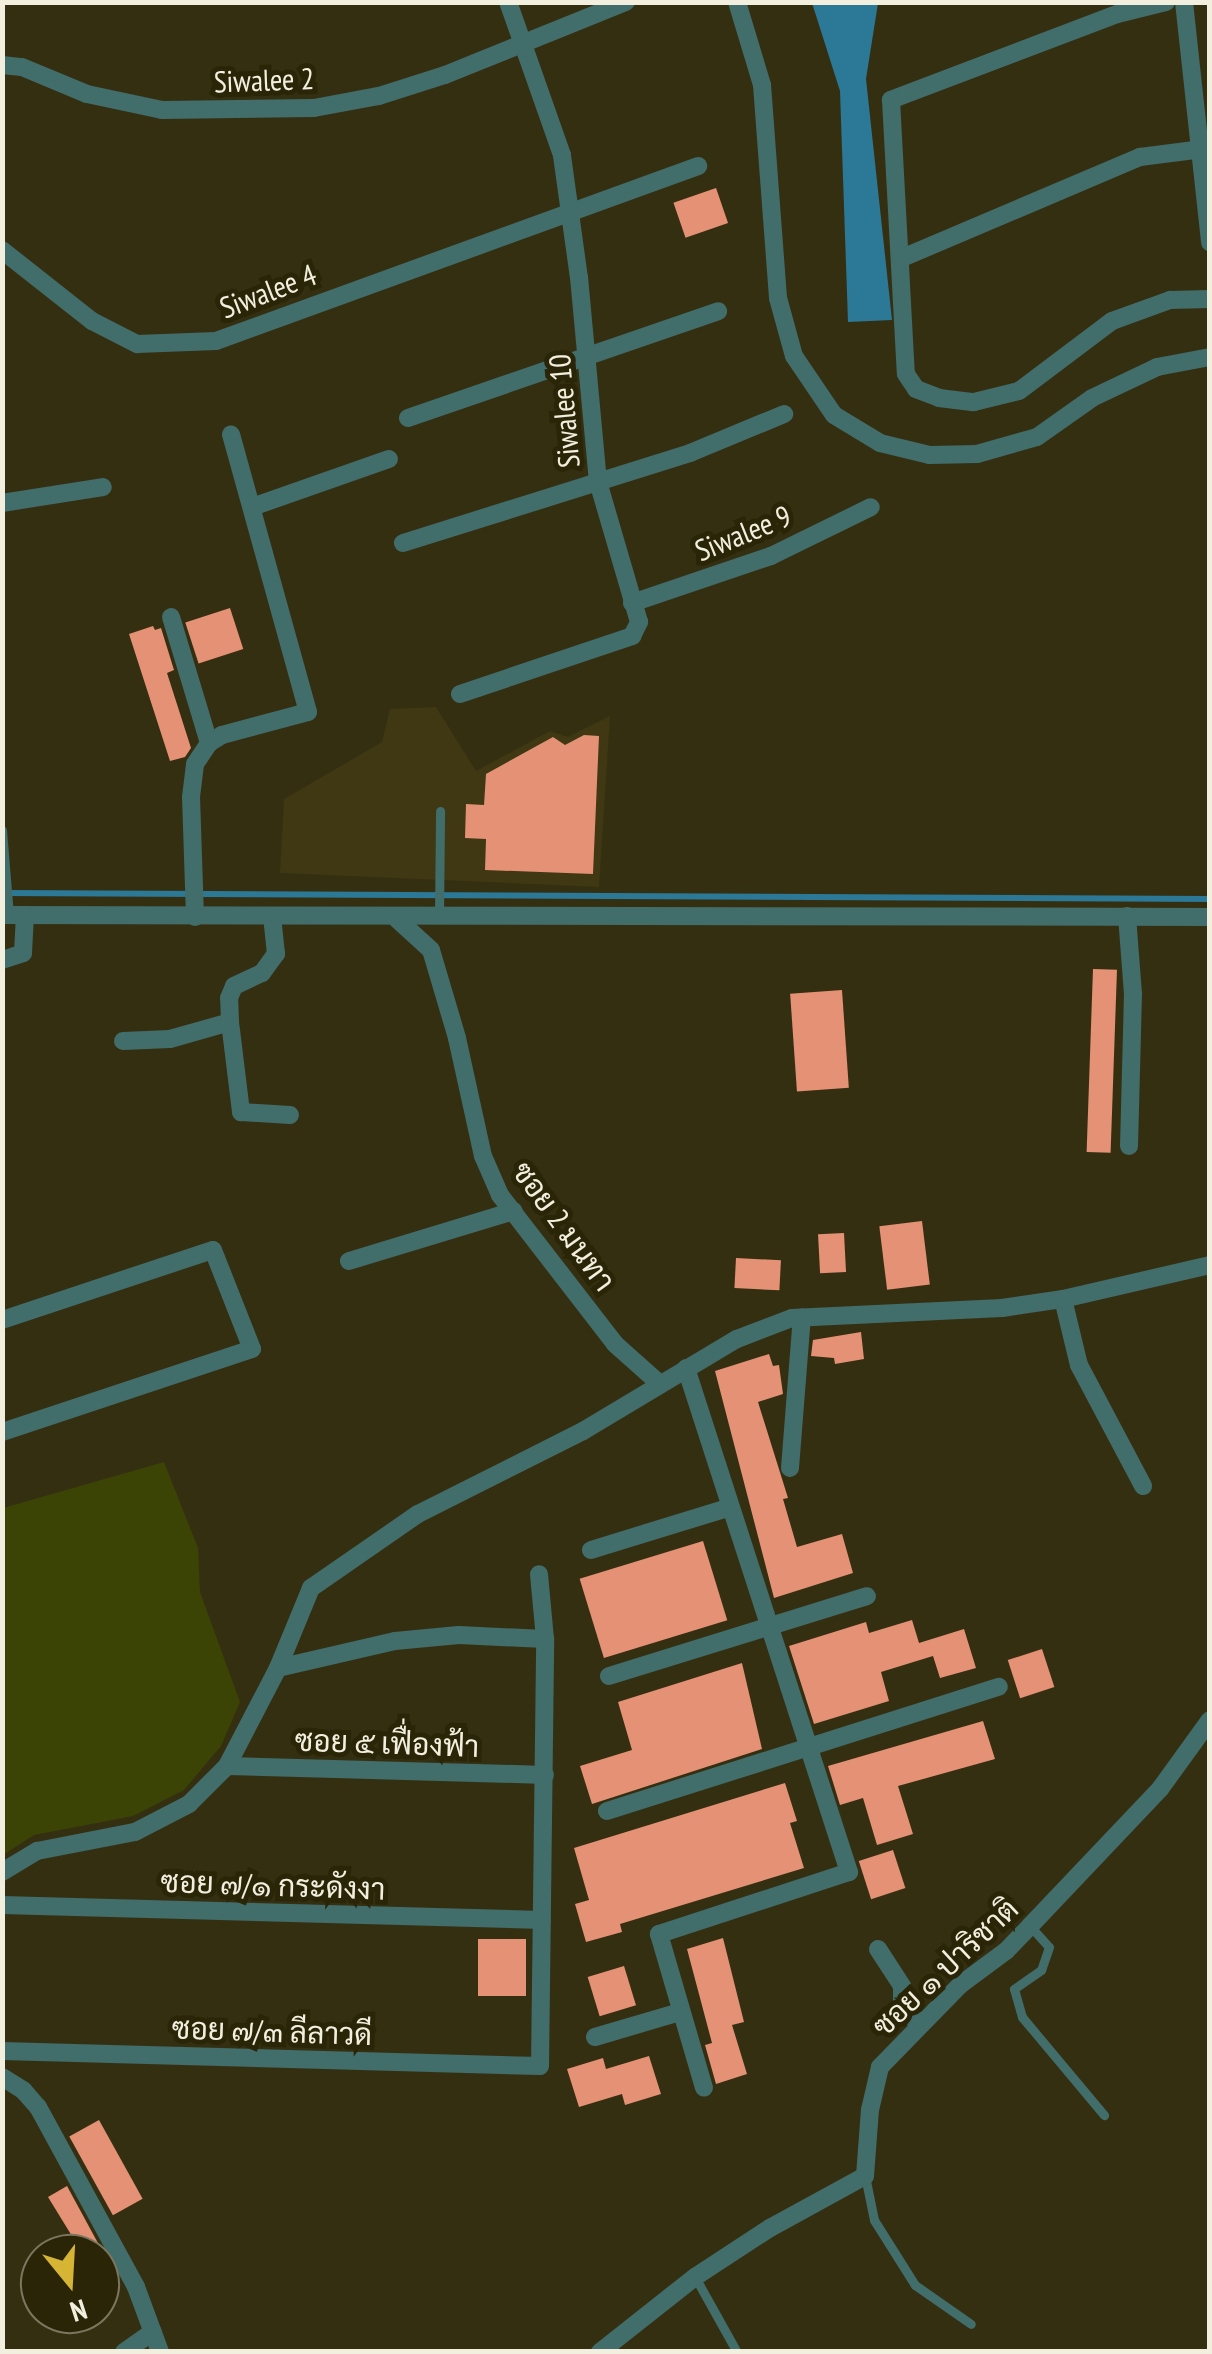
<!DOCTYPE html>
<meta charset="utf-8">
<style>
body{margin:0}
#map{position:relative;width:1212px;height:2354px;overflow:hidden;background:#352f12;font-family:"PT Sans Narrow",Sarabun,sans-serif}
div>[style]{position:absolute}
.built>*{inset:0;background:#3f3813}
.green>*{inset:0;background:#3b4305}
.water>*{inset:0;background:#2b7897}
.stream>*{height:6px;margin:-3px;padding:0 3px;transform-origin:3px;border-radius:3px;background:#2b7897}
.building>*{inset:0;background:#e59175;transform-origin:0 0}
.service>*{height:9px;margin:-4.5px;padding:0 4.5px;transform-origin:4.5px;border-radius:4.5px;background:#416d6b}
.minor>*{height:18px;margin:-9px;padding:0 9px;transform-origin:9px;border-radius:9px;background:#416d6b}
span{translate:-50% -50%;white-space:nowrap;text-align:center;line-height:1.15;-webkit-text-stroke:10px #2b2508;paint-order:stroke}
.street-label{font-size:30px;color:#f2efde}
.frame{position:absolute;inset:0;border:5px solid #f2efde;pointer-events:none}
.north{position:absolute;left:20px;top:2234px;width:100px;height:100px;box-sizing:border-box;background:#2b2508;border:2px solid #7b765e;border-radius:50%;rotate:162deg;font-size:28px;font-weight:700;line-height:40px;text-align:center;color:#f2efde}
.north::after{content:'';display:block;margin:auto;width:35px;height:45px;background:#d6b534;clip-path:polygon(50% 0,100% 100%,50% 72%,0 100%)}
</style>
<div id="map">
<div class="built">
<div style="clip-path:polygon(436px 707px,476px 771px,550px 731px,568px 737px,610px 716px,599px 887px,280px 873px,284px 799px,382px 742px,390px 709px)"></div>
</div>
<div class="green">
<div style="clip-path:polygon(164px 1462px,198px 1548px,200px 1592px,240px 1702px,221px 1746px,184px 1790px,133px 1816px,34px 1835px,3px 1855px,3px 1508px)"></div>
</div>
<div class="water">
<div style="clip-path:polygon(812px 3px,878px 3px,866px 79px,892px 320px,848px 322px,840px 91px)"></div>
</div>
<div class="stream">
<div style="left:2px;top:893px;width:1208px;rotate:0.28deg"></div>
</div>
<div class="building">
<div style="left:716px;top:188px;width:37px;height:45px;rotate:71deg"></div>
<div style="left:230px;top:608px;width:43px;height:47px;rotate:72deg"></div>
<div style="clip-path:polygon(153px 626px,155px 630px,161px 628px,174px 670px,167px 673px,191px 748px,185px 757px,170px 761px,129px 634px)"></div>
<div style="clip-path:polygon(584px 735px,599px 736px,593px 874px,485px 870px,486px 839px,465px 838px,466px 804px,484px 805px,486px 774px,553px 737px,565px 745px)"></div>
<div style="left:1093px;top:969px;width:24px;height:183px;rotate:2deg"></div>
<div style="left:842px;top:990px;width:98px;height:52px;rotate:86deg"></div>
<div style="left:922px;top:1221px;width:64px;height:43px;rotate:83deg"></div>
<div style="left:844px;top:1233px;width:39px;height:26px;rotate:87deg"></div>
<div style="left:736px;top:1258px;width:45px;height:30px;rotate:3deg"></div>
<div style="clip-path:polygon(861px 1332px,864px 1359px,835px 1364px,834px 1358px,811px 1356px,813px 1340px)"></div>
<div style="clip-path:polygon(769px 1354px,773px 1366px,779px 1365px,783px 1394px,758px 1402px,788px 1498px,783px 1499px,797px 1547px,842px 1534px,853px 1573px,774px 1598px,715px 1371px)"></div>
<div style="left:703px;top:1541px;width:83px;height:129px;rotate:73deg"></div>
<div style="clip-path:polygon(912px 1620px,919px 1643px,964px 1629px,976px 1668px,940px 1678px,933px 1656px,881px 1672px,889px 1701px,814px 1724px,789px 1646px,866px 1622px,869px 1633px)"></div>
<div style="left:1042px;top:1649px;width:40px;height:36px;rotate:72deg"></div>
<div style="clip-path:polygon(742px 1663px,762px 1749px,592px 1804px,580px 1766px,632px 1750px,618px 1702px)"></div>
<div style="clip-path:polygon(983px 1721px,995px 1759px,898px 1786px,913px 1834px,877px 1845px,863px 1798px,840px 1805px,828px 1766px)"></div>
<div style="clip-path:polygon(785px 1783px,797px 1821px,790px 1823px,804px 1868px,620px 1924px,622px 1932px,586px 1942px,575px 1904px,589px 1900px,574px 1848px)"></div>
<div style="left:893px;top:1850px;width:40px;height:36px;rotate:72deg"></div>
<div style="clip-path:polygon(723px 1938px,744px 2022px,732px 2025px,747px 2074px,716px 2084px,705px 2045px,712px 2043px,687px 1949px)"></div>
<div style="left:478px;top:1939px;width:48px;height:57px"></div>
<div style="left:624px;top:1966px;width:41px;height:38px;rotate:73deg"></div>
<div style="clip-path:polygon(649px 2056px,661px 2094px,625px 2105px,622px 2094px,579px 2107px,567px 2069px,603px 2058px,606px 2069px)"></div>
<div style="left:99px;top:2120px;width:90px;height:34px;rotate:61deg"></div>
<div style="clip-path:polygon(67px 2186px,99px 2245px,83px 2254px,48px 2197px)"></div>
</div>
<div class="service">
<div style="left:2px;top:830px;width:85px;rotate:85.3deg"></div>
<div style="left:439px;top:915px;width:104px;rotate:-89.4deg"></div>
<div style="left:1030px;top:1926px;width:28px;rotate:48deg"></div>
<div style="left:1049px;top:1947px;width:24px;rotate:109deg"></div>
<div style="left:1041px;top:1970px;width:33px;rotate:145deg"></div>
<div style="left:1014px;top:1989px;width:29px;rotate:74deg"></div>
<div style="left:1022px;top:2017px;width:128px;rotate:50.1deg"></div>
<div style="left:865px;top:2176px;width:45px;rotate:78.4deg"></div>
<div style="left:874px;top:2220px;width:77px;rotate:57.8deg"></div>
<div style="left:915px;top:2285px;width:68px;rotate:34.9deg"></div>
<div style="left:695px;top:2277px;width:86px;rotate:60.8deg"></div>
</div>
<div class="minor">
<div style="left:737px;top:2px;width:87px;rotate:73.2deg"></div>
<div style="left:762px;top:85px;width:214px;rotate:85.7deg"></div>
<div style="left:778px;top:298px;width:60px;rotate:74.6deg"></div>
<div style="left:794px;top:356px;width:71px;rotate:55.9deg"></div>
<div style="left:834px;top:415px;width:54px;rotate:31.3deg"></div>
<div style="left:880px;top:443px;width:51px;rotate:13.5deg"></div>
<div style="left:930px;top:455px;width:47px;rotate:-1.2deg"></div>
<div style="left:977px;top:454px;width:62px;rotate:-15.8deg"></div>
<div style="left:1037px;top:437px;width:67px;rotate:-35.3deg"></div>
<div style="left:1092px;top:398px;width:72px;rotate:-25.5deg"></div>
<div style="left:1157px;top:367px;width:54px;rotate:-10.7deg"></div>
<div style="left:1166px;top:2px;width:50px;rotate:166.2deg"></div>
<div style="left:1117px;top:14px;width:242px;rotate:159.2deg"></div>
<div style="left:891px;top:100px;width:274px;rotate:86.9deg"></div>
<div style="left:906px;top:374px;width:18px;rotate:56deg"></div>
<div style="left:916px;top:389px;width:25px;rotate:21deg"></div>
<div style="left:939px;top:398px;width:35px;rotate:7deg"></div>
<div style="left:974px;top:402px;width:46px;rotate:-13.7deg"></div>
<div style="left:1019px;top:391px;width:116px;rotate:-37deg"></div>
<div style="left:1112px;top:321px;width:62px;rotate:-19.9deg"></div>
<div style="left:1170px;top:300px;width:40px;rotate:-1.4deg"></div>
<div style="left:1184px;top:2px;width:242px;rotate:83.8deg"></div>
<div style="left:2px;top:65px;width:20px;rotate:6deg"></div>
<div style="left:22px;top:67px;width:70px;rotate:22.6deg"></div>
<div style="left:87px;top:94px;width:77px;rotate:12deg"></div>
<div style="left:162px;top:110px;width:152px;rotate:-0.8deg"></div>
<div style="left:314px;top:108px;width:66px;rotate:-10.5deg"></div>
<div style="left:379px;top:96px;width:69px;rotate:-17.7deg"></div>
<div style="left:445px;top:75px;width:195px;rotate:-22deg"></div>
<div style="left:2px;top:250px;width:115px;rotate:38.3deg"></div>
<div style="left:92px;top:321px;width:51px;rotate:27.1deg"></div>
<div style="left:137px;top:344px;width:79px;rotate:-2.2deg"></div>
<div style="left:216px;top:341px;width:513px;rotate:-19.95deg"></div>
<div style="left:902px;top:258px;width:259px;rotate:-23deg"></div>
<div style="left:1140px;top:157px;width:71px;rotate:-7.3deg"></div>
<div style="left:408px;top:418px;width:328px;rotate:-19deg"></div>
<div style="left:2px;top:503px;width:102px;rotate:-9deg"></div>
<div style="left:252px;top:507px;width:145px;rotate:-19.3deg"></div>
<div style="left:403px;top:543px;width:301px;rotate:-17.4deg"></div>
<div style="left:690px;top:453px;width:102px;rotate:-22.5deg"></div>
<div style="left:632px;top:603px;width:147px;rotate:-18.7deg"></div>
<div style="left:771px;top:556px;width:111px;rotate:-26.1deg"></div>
<div style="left:171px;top:617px;width:132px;rotate:73.2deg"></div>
<div style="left:460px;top:694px;width:182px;rotate:-18.6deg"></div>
<div style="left:632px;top:636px;width:16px;rotate:-63deg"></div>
<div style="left:639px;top:622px;width:146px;rotate:-106.3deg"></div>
<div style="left:598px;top:482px;width:205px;rotate:-95.3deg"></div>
<div style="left:579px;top:278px;width:124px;rotate:-97.9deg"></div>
<div style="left:562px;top:155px;width:162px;rotate:-109.4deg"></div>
<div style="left:2px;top:915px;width:1208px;rotate:0.09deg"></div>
<div style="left:1127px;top:916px;width:78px;rotate:85.6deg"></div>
<div style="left:1133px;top:994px;width:152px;rotate:91.5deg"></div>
<div style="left:195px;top:917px;width:120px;rotate:-91.9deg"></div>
<div style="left:191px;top:797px;width:33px;rotate:-83deg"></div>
<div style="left:195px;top:764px;width:25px;rotate:-56deg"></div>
<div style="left:209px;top:743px;width:15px;rotate:-32deg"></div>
<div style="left:222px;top:735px;width:89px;rotate:-15deg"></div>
<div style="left:308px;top:712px;width:288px;rotate:-105.5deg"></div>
<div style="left:397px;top:919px;width:46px;rotate:42.4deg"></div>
<div style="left:431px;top:950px;width:92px;rotate:73.5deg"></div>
<div style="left:457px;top:1038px;width:121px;rotate:77.6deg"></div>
<div style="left:483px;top:1156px;width:43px;rotate:66.4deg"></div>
<div style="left:500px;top:1195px;width:188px;rotate:52.3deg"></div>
<div style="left:615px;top:1344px;width:59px;rotate:41.6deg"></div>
<div style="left:2px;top:960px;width:22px;rotate:-18deg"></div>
<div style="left:23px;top:953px;width:38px;rotate:-87deg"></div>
<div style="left:230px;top:1022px;width:91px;rotate:83deg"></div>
<div style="left:241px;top:1112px;width:49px;rotate:3.5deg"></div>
<div style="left:123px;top:1041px;width:47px;rotate:-2.4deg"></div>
<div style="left:170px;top:1039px;width:62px;rotate:-15.8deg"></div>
<div style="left:230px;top:1022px;width:24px;rotate:-92deg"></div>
<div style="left:229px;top:998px;width:13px;rotate:-67deg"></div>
<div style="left:234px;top:986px;width:31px;rotate:-25deg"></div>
<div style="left:262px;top:973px;width:24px;rotate:-54deg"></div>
<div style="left:276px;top:954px;width:37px;rotate:-96deg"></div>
<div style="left:349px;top:1261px;width:172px;rotate:-16.9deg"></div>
<div style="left:1063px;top:1299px;width:68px;rotate:76.4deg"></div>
<div style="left:1079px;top:1365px;width:137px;rotate:62.1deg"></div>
<div style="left:2px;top:1320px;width:222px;rotate:-18.4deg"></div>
<div style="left:213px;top:1250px;width:106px;rotate:68.5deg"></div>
<div style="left:252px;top:1349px;width:263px;rotate:161.6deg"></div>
<div style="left:686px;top:1368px;width:530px;rotate:72.08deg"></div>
<div style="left:849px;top:1872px;width:200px;rotate:161.9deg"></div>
<div style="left:659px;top:1934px;width:160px;rotate:73.7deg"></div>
<div style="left:790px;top:1468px;width:151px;rotate:-85.5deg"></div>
<div style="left:591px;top:1550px;width:146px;rotate:-17.1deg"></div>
<div style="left:278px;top:1668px;width:120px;rotate:-13deg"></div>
<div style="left:395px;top:1641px;width:64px;rotate:-5.4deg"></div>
<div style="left:459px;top:1635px;width:86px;rotate:2.7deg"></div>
<div style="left:609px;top:1676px;width:270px;rotate:-17.2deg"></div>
<div style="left:227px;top:1766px;width:318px;rotate:1.6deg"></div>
<div style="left:607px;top:1811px;width:411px;rotate:-17.6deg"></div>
<div style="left:2px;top:1872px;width:41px;rotate:-31deg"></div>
<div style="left:37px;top:1851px;width:100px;rotate:-11deg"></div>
<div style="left:135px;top:1832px;width:61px;rotate:-27.4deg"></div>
<div style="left:189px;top:1804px;width:54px;rotate:-45deg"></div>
<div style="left:227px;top:1766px;width:110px;rotate:-62.5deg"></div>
<div style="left:278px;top:1668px;width:87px;rotate:-67.6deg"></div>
<div style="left:311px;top:1588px;width:130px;rotate:-34.7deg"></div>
<div style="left:418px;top:1514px;width:185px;rotate:-26.7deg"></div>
<div style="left:583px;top:1431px;width:179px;rotate:-30.9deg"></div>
<div style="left:737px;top:1339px;width:59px;rotate:-20.9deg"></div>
<div style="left:792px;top:1318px;width:210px;rotate:-2.7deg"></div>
<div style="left:1002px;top:1308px;width:62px;rotate:-8.4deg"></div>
<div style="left:1063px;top:1299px;width:151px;rotate:-13deg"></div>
<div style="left:2px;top:1905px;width:540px;rotate:1.59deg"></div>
<div style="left:878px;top:1949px;width:44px;rotate:57deg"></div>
<div style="left:902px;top:1986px;width:14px;rotate:90deg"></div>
<div style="left:902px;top:2000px;width:30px;rotate:57deg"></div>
<div style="left:595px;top:2037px;width:89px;rotate:-16.4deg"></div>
<div style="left:2px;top:2051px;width:538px;rotate:1.6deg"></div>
<div style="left:540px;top:2066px;width:427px;rotate:-89.3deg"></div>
<div style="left:545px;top:1639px;width:65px;rotate:-95.3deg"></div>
<div style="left:2px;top:2077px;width:25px;rotate:32deg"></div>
<div style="left:23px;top:2090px;width:23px;rotate:49deg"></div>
<div style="left:38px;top:2107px;width:205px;rotate:61.4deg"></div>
<div style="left:136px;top:2287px;width:69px;rotate:69.7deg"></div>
<div style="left:124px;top:2352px;width:35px;rotate:-35deg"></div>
<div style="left:600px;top:2352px;width:121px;rotate:-38.3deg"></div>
<div style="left:695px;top:2277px;width:90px;rotate:-33.2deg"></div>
<div style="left:770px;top:2228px;width:108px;rotate:-28.7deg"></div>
<div style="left:865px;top:2176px;width:66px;rotate:-85.7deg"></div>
<div style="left:870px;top:2110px;width:44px;rotate:-76.9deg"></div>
<div style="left:880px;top:2067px;width:115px;rotate:-45.7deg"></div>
<div style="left:960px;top:1985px;width:57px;rotate:-36.5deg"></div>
<div style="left:1006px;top:1951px;width:35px;rotate:-46deg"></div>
<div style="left:1030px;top:1926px;width:189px;rotate:-46.5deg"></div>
<div style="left:1160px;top:1789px;width:85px;rotate:-54.1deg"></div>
</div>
<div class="street-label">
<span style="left:264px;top:80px;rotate:-2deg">Siwalee 2</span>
<span style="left:268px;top:291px;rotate:-21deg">Siwalee 4</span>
<span style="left:564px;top:411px;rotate:-95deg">Siwalee 10</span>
<span style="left:743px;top:533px;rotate:-22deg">Siwalee 9</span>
<span style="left:564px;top:1226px;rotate:54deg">ซอย 2 มนทา</span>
<span style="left:387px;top:1743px;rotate:2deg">ซอย ๕ เฟื่องฟ้า</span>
<span style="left:273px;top:1885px;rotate:2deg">ซอย ๗/๑ กระดังงา</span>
<span style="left:945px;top:1967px;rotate:-43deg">ซอย ๑ ปาริชาติ</span>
<span style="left:272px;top:2031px;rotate:2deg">ซอย ๗/๓ ลีลาวดี</span>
</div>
<div class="frame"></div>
<div class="north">N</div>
</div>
